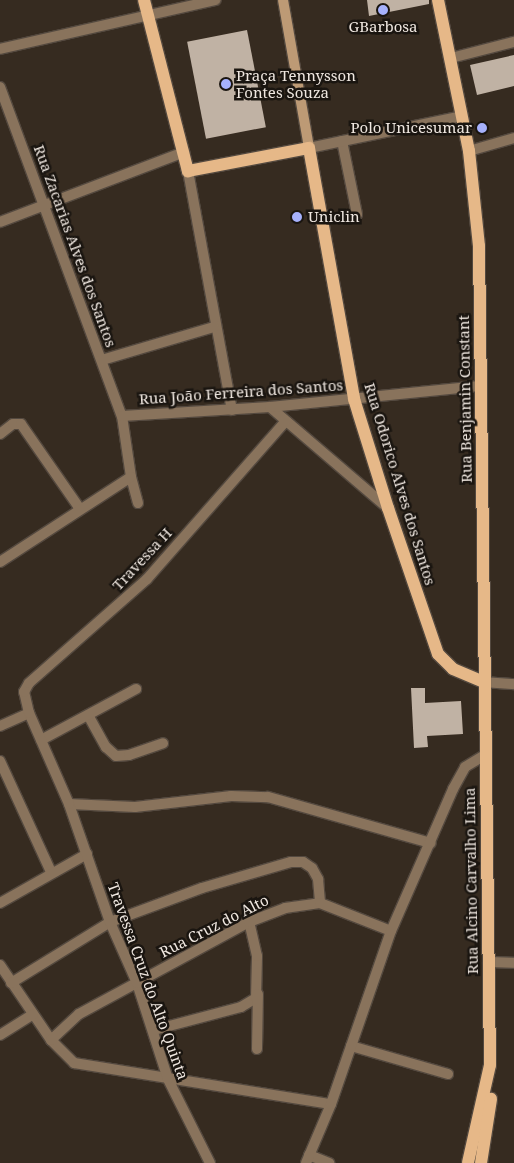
<!DOCTYPE html>
<meta charset="utf-8">
<style>
body{margin:0}
#map{position:relative;width:514px;height:1163px;overflow:hidden;background:#362b20;font-family:"Noto Serif",serif}
div>[style]{position:absolute}
.building>*{inset:0;background:#c0b2a4;transform-origin:0 0}
.roads{filter:drop-shadow(1px 0 #54493f) drop-shadow(-1px 0 #54493f) drop-shadow(0 1px #54493f) drop-shadow(0 -1px #54493f)}
.minor>*{height:10px;margin:-5px;padding:0 5px;transform-origin:5px;border-radius:5px;background:#89735c}
.tertiary>*{height:10px;margin:-5px;padding:0 5px;transform-origin:5px;border-radius:5px;background:#89735c}
.secondary>*{height:10px;margin:-5px;padding:0 5px;transform-origin:5px;border-radius:5px;background:#bd9a75}
.primary>*{height:12px;margin:-6px;padding:0 6px;transform-origin:6px;border-radius:6px;background:#e6b888}
.dots>*{width:14px;height:14px;translate:-50% -50%;box-sizing:border-box;border:2px solid #1a1510;border-radius:50%}
span{translate:-50% -50%;white-space:nowrap;text-align:center;line-height:1.15;-webkit-text-stroke:5px #1a1510;paint-order:stroke}
.poi-label{font-size:15px;color:#efe7e0}
.left{translate:0 -50%;text-align:left}
.right{translate:-100% -50%;text-align:right}
.street-label{font-size:15px;color:#efe7e0}
</style>
<div id="map">
<div class="building">
<div style="clip-path:polygon(367px 0,429px 0,429px 4px,369px 16px)"></div>
<div style="left:247px;top:30px;width:99px;height:61px;rotate:79deg"></div>
<div style="clip-path:polygon(514px 55px,514px 86px,477px 95px,470px 65px)"></div>
<div style="clip-path:polygon(411px 688px,425px 688px,425px 703px,461px 701px,463px 734px,427px 736px,428px 747px,414px 748px)"></div>
</div>
<div class="roads">
<div class="minor">
<div style="left:451px;top:58px;width:65px;rotate:-14.3deg"></div>
<div style="left:0;top:87px;width:351px;rotate:69.7deg"></div>
<div style="left:122px;top:416px;width:62px;rotate:81.6deg"></div>
<div style="left:131px;top:477px;width:27px;rotate:75deg"></div>
<div style="left:342px;top:141px;width:75px;rotate:78.4deg"></div>
<div style="left:309px;top:148px;width:156px;rotate:-11.8deg"></div>
<div style="left:469px;top:151px;width:47px;rotate:-16.1deg"></div>
<div style="left:188px;top:171px;width:243px;rotate:79.6deg"></div>
<div style="left:0;top:222px;width:197px;rotate:-20.8deg"></div>
<div style="left:102px;top:360px;width:117px;rotate:-16.4deg"></div>
<div style="left:270px;top:407px;width:155px;rotate:40.6deg"></div>
<div style="left:122px;top:416px;width:148px;rotate:-3.5deg"></div>
<div style="left:270px;top:407px;width:213px;rotate:-5.7deg"></div>
<div style="left:0;top:434px;width:16px;rotate:-38deg"></div>
<div style="left:13px;top:424px;width:8px"></div>
<div style="left:21px;top:424px;width:103px;rotate:55.2deg"></div>
<div style="left:0;top:562px;width:156px;rotate:-33deg"></div>
<div style="left:484px;top:682px;width:30px;rotate:4deg"></div>
<div style="left:88px;top:715px;width:37px;rotate:61deg"></div>
<div style="left:106px;top:747px;width:13px;rotate:42deg"></div>
<div style="left:116px;top:756px;width:13px;rotate:-4deg"></div>
<div style="left:129px;top:755px;width:36px;rotate:-19deg"></div>
<div style="left:0;top:726px;width:32px;rotate:-24deg"></div>
<div style="left:41px;top:740px;width:108px;rotate:-28.2deg"></div>
<div style="left:0;top:761px;width:122px;rotate:65.3deg"></div>
<div style="left:69px;top:804px;width:66px;rotate:2.6deg"></div>
<div style="left:135px;top:807px;width:97px;rotate:-6.5deg"></div>
<div style="left:231px;top:796px;width:37px;rotate:2deg"></div>
<div style="left:268px;top:797px;width:169px;rotate:15.8deg"></div>
<div style="left:0;top:903px;width:100px;rotate:-29.4deg"></div>
<div style="left:488px;top:962px;width:26px;rotate:2deg"></div>
<div style="left:0;top:965px;width:91px;rotate:55.8deg"></div>
<div style="left:51px;top:1040px;width:33px;rotate:45deg"></div>
<div style="left:74px;top:1063px;width:260px;rotate:9.1deg"></div>
<div style="left:11px;top:983px;width:116px;rotate:-31.6deg"></div>
<div style="left:110px;top:922px;width:98px;rotate:-20.3deg"></div>
<div style="left:202px;top:888px;width:93px;rotate:-16.3deg"></div>
<div style="left:291px;top:862px;width:12px"></div>
<div style="left:303px;top:862px;width:11px;rotate:34deg"></div>
<div style="left:312px;top:868px;width:13px;rotate:61deg"></div>
<div style="left:318px;top:879px;width:24px;rotate:85deg"></div>
<div style="left:154px;top:1030px;width:90px;rotate:-14.8deg"></div>
<div style="left:241px;top:1007px;width:17px;rotate:-31deg"></div>
<div style="left:256px;top:998px;width:42px;rotate:-88.6deg"></div>
<div style="left:257px;top:956px;width:35px;rotate:-103deg"></div>
<div style="left:0;top:1035px;width:39px;rotate:-32deg"></div>
<div style="left:51px;top:1040px;width:38px;rotate:-43deg"></div>
<div style="left:79px;top:1014px;width:193px;rotate:-28.4deg"></div>
<div style="left:249px;top:922px;width:39px;rotate:-21deg"></div>
<div style="left:285px;top:908px;width:35px;rotate:-8deg"></div>
<div style="left:320px;top:903px;width:76px;rotate:21.5deg"></div>
<div style="left:351px;top:1046px;width:101px;rotate:16.1deg"></div>
<div style="left:257px;top:1049px;width:55px;rotate:-89deg"></div>
<div style="left:309px;top:1155px;width:22px;rotate:22deg"></div>
<div style="left:210px;top:1163px;width:94px;rotate:-116.6deg"></div>
<div style="left:168px;top:1079px;width:101px;rotate:-107.9deg"></div>
<div style="left:137px;top:983px;width:67px;rotate:-113.9deg"></div>
<div style="left:110px;top:922px;width:125px;rotate:-109.2deg"></div>
<div style="left:69px;top:804px;width:99px;rotate:-113.7deg"></div>
<div style="left:29px;top:713px;width:22px;rotate:-103deg"></div>
<div style="left:24px;top:692px;width:10px;rotate:-61deg"></div>
<div style="left:29px;top:683px;width:157px;rotate:-41.4deg"></div>
<div style="left:147px;top:579px;width:210px;rotate:-48.7deg"></div>
<div style="left:306px;top:1163px;width:64px;rotate:-67deg"></div>
<div style="left:331px;top:1104px;width:183px;rotate:-70.9deg"></div>
<div style="left:391px;top:931px;width:155px;rotate:-66.4deg"></div>
<div style="left:453px;top:789px;width:25px;rotate:-61deg"></div>
<div style="left:465px;top:767px;width:23px;rotate:-31deg"></div>
</div>
<div class="tertiary">
<div style="left:0;top:49px;width:221px;rotate:-12.8deg"></div>
</div>
<div class="secondary">
<div style="left:283px;top:0;width:150px;rotate:80deg"></div>
</div>
<div class="primary">
<div style="left:144px;top:0;width:177px;rotate:75.6deg"></div>
<div style="left:188px;top:171px;width:123px;rotate:-10.8deg"></div>
<div style="left:309px;top:148px;width:255px;rotate:79.8deg"></div>
<div style="left:354px;top:399px;width:114px;rotate:72.7deg"></div>
<div style="left:388px;top:508px;width:154px;rotate:71.1deg"></div>
<div style="left:438px;top:654px;width:21px;rotate:45deg"></div>
<div style="left:453px;top:669px;width:34px;rotate:23deg"></div>
<div style="left:438px;top:0;width:154px;rotate:78.4deg"></div>
<div style="left:469px;top:151px;width:96px;rotate:84deg"></div>
<div style="left:479px;top:246px;width:819px;rotate:89.23deg"></div>
<div style="left:490px;top:1065px;width:100px;rotate:102.7deg"></div>
<div style="left:481px;top:1163px;width:65px;rotate:-81.1deg"></div>
</div>
</div>
<div class="dots">
<div style="left:383px;top:10px;background:#a6b1fc"></div>
<div style="left:226px;top:84px;background:#a6b1fc"></div>
<div style="left:482px;top:128px;background:#a6b1fc"></div>
<div style="left:297px;top:217px;background:#a6b1fc"></div>
</div>
<div class="poi-label">
<span style="left:383px;top:27px">GBarbosa</span>
<span class="left" style="left:236px;top:84px">Praça Tennysson<br>Fontes Souza</span>
<span class="right" style="left:472px;top:128px">Polo Unicesumar</span>
<span class="left" style="left:308px;top:217px">Uniclin</span>
</div>
<div class="street-label">
<span style="left:75px;top:246px;rotate:70deg">Rua Zacarias Alves dos Santos</span>
<span style="left:241px;top:392px;rotate:-4deg">Rua João Ferreira dos Santos</span>
<span style="left:465px;top:399px;rotate:-91deg">Rua Benjamin Constant</span>
<span style="left:400px;top:484px;rotate:73deg">Rua Odorico Alves dos Santos</span>
<span style="left:142px;top:559px;rotate:-47deg">Travessa H</span>
<span style="left:471px;top:881px;rotate:-91deg">Rua Alcino Carvalho Lima</span>
<span style="left:214px;top:926px;rotate:-27deg">Rua Cruz do Alto</span>
<span style="left:148px;top:981px;rotate:70deg">Travessa Cruz do Alto Quinta</span>
</div>
</div>
